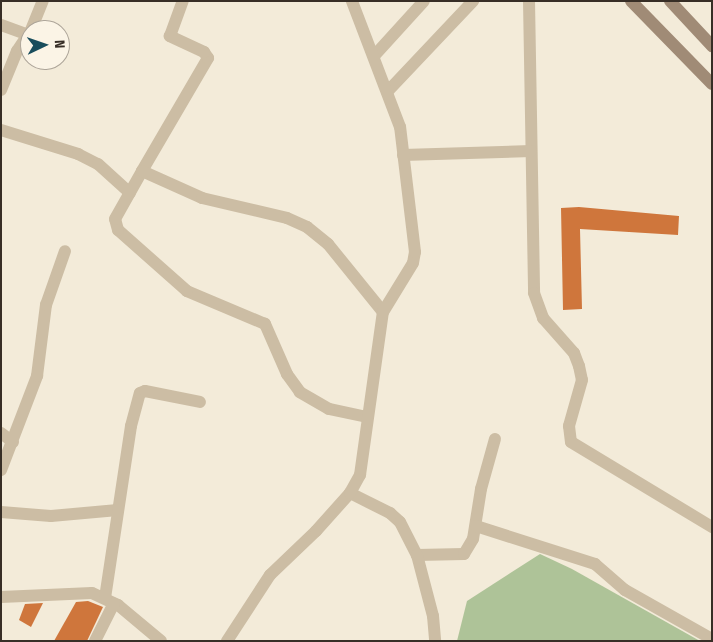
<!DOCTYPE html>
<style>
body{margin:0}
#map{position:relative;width:713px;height:642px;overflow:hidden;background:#f3ebd9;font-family:"Fira Sans Condensed",sans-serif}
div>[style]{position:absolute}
.green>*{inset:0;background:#aec398}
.building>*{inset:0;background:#cf763c}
.street>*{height:12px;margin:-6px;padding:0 6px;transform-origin:6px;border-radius:6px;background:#ccbda4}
.secondary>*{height:12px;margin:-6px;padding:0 6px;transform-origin:6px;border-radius:6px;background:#a08b76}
span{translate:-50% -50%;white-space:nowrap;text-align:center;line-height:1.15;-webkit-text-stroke:4px #fbf4e6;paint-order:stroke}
.frame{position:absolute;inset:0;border:2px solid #372e26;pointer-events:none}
.north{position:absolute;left:20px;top:20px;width:50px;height:50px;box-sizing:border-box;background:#fbf4e6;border:1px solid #ada599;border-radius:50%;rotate:87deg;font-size:14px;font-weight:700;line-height:20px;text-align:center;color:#372e26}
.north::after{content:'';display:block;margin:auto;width:18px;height:22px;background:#194d5c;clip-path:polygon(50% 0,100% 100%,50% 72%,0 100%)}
</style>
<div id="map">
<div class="green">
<div style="clip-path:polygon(540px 554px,572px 569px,700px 641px,457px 641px,467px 601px)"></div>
</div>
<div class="building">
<div style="clip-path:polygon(579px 207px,679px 216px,678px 235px,580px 229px,582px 309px,563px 310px,561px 208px)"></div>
<div style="clip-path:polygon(88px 601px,103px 607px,87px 641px,54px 641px,76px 602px)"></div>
<div style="clip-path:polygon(43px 603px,31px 627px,19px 620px,25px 604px)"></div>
</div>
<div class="street">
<div style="left:529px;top:1px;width:292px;rotate:89deg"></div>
<div style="left:534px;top:293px;width:27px;rotate:70deg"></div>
<div style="left:543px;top:318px;width:47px;rotate:48.5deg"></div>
<div style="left:574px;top:353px;width:14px;rotate:69deg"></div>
<div style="left:579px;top:366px;width:14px;rotate:78deg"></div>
<div style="left:582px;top:380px;width:48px;rotate:105.8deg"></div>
<div style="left:569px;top:426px;width:16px;rotate:83deg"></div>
<div style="left:571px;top:442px;width:165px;rotate:31.1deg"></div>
<div style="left:1px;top:25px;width:29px;rotate:20deg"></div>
<div style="left:31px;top:30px;width:31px;rotate:-68deg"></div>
<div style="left:374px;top:56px;width:74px;rotate:-47.7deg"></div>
<div style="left:1px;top:90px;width:42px;rotate:-67.7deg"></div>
<div style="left:17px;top:51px;width:23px;rotate:-56deg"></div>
<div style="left:388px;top:91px;width:124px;rotate:-46.6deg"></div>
<div style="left:1px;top:130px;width:81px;rotate:17.3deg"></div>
<div style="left:78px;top:154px;width:22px;rotate:27deg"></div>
<div style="left:98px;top:164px;width:43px;rotate:42.2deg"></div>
<div style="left:403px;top:155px;width:128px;rotate:-1.8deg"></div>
<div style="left:142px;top:171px;width:131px;rotate:-59.7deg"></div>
<div style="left:208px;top:58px;width:7px;rotate:-124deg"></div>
<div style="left:204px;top:52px;width:38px;rotate:-155deg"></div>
<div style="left:170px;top:36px;width:37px;rotate:-70deg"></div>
<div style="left:367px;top:417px;width:39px;rotate:-168deg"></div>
<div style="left:329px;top:409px;width:34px;rotate:-150deg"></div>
<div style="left:300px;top:392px;width:22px;rotate:-126deg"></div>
<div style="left:287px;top:374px;width:55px;rotate:-113.7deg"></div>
<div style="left:265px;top:324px;width:85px;rotate:-157.1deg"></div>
<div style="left:187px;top:291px;width:92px;rotate:-138.5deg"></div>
<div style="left:118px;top:230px;width:11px;rotate:-105deg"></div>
<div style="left:115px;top:219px;width:55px;rotate:-60.6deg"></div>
<div style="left:142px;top:171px;width:66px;rotate:24.2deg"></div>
<div style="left:202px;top:198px;width:87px;rotate:13.2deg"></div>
<div style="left:287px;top:218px;width:22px;rotate:24deg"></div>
<div style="left:307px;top:227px;width:27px;rotate:39deg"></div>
<div style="left:328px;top:244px;width:87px;rotate:51deg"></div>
<div style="left:1px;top:433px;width:15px;rotate:37deg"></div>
<div style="left:1px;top:470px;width:101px;rotate:-69deg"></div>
<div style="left:37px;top:376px;width:72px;rotate:-82.8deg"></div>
<div style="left:46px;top:305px;width:57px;rotate:-70.6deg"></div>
<div style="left:350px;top:493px;width:45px;rotate:26.6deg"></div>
<div style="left:390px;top:513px;width:13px;rotate:42deg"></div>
<div style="left:400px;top:522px;width:37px;rotate:63deg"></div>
<div style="left:417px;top:555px;width:47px;rotate:-1.2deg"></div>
<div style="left:464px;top:554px;width:17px;rotate:-59deg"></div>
<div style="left:473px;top:539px;width:51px;rotate:-80.9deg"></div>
<div style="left:481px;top:489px;width:52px;rotate:-74.4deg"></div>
<div style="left:1px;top:512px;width:50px;rotate:4.6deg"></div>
<div style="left:51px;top:516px;width:67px;rotate:-5.1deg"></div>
<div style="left:476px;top:526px;width:125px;rotate:17.7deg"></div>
<div style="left:595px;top:564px;width:40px;rotate:41deg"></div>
<div style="left:625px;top:590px;width:100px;rotate:29.4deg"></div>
<div style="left:417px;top:555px;width:63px;rotate:75.3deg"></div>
<div style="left:433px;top:616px;width:25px;rotate:85deg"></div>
<div style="left:1px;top:597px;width:91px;rotate:-2.5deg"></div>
<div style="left:92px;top:593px;width:29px;rotate:25deg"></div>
<div style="left:118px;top:605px;width:56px;rotate:39.9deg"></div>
<div style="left:105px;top:598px;width:174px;rotate:-81.4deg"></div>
<div style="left:131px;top:426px;width:34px;rotate:-75deg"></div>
<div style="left:140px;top:393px;width:5px;rotate:-22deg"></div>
<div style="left:145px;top:391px;width:56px;rotate:11.3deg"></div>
<div style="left:95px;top:641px;width:42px;rotate:-63.4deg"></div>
<div style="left:227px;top:641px;width:79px;rotate:-56.9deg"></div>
<div style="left:270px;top:575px;width:64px;rotate:-43.7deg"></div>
<div style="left:316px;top:531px;width:51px;rotate:-48.2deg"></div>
<div style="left:350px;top:493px;width:21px;rotate:-61deg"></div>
<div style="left:360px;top:475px;width:165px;rotate:-82deg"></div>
<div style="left:383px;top:312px;width:57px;rotate:-58.5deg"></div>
<div style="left:413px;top:263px;width:11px;rotate:-80deg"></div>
<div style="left:415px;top:252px;width:126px;rotate:-96.8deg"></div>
<div style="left:400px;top:127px;width:135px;rotate:-110.9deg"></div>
</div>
<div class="secondary">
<div style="left:631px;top:1px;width:116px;rotate:45.7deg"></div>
<div style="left:670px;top:1px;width:62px;rotate:47deg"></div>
</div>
<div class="frame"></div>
<div class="north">N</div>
</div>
